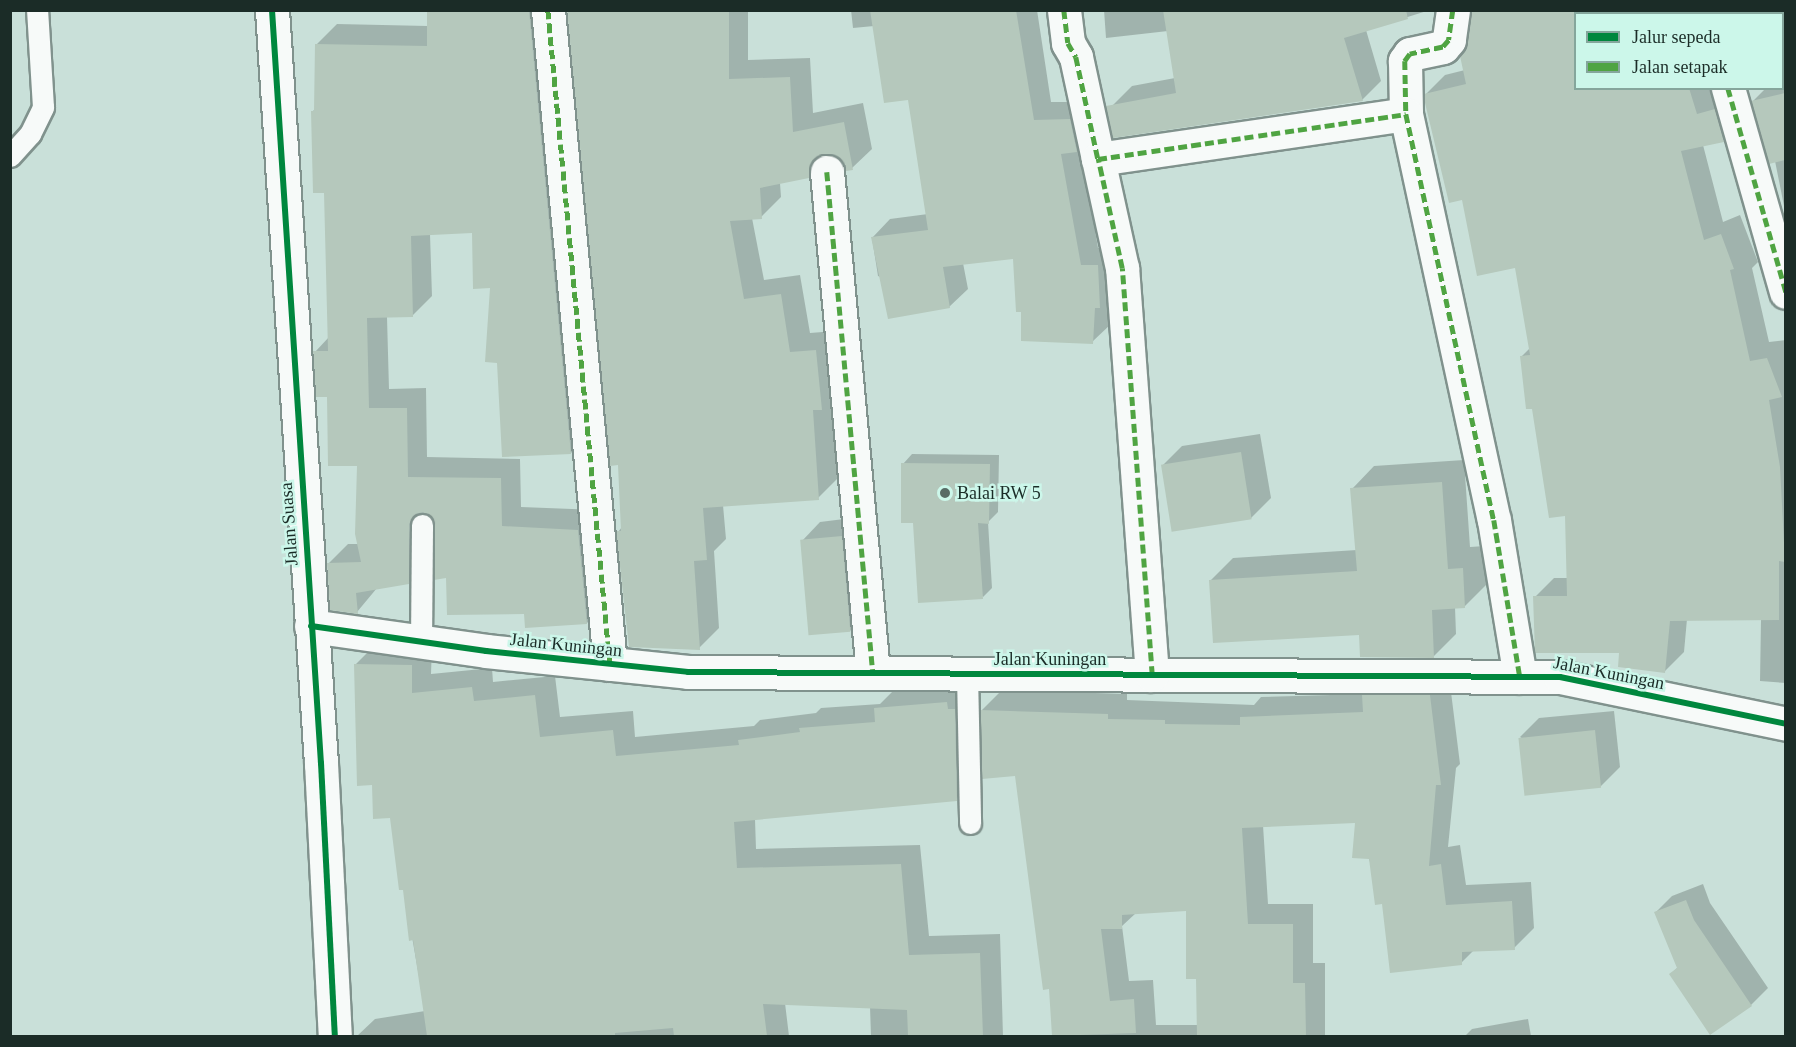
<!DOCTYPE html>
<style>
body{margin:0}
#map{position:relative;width:1796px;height:1047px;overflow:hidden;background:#c9e0d9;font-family:"Times New Roman",serif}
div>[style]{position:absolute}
.shadow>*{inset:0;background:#0003}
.building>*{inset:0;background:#b5c8bc;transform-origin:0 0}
.roads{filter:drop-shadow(2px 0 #80928d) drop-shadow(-2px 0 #80928d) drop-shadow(0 2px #80928d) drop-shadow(0 -2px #80928d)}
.lane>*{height:21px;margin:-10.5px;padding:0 10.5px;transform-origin:10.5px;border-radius:10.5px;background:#f7faf9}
.street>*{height:33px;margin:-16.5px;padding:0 16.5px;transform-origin:16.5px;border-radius:16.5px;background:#f7faf9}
.quiet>*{height:4.5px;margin-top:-2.25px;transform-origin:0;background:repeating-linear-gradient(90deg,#4fa442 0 9px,transparent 0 13.5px)}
.cycleway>*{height:6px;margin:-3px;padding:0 3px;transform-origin:3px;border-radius:3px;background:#00873e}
.dots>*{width:16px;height:16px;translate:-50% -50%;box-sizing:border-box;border:3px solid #ccf7ea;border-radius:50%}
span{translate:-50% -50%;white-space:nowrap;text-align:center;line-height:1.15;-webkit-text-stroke:5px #ccf7ea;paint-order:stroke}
.poi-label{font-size:18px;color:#1b2c27}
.left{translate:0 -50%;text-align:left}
.street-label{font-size:18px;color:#1b2c27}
.frame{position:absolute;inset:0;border:12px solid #1b2c27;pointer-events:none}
.legend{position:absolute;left:1574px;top:12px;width:210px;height:78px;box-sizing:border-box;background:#ccf7ea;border:2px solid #85a69c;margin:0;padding:8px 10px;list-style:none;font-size:18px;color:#1b2c27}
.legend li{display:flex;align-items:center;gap:12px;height:30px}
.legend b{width:30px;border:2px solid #85a69c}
</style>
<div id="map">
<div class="shadow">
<div style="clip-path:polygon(428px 10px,550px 10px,591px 433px,571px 453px,499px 362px,491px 287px,473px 232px,430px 234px,432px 296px,412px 316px,387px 317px,389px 389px,426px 388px,427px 457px,520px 459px,521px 507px,598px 510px,607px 603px,587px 623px,525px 612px,448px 576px,436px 524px,429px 514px,428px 563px,408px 583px,377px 588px,357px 612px,328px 564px,348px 544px,359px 544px,358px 464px,328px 395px,315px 352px,329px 337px,325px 192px,312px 112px,316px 108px,317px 44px,337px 24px,428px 26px)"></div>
<div style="clip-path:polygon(568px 10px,748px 10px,748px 60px,810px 58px,813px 113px,863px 103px,872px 149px,852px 168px,835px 153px,828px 154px,808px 177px,780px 183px,781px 197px,761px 217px,752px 218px,764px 280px,800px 275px,810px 333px,835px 331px,833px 397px,838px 478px,818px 498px,723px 505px,726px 539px,714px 551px,719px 628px,699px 648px,618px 532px,622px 527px,619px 464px)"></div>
<div style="clip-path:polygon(851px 10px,1037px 10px,1051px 102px,1088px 102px,1081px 146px,1098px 248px,1116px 247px,1111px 324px,1092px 342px,1023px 310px,1015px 257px,963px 263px,968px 289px,949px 307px,878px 276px,872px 238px,890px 219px,928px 214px,909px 99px,874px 26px,853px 28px)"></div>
<div style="clip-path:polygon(1104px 10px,1430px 10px,1366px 30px,1381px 81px,1362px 100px,1113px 105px,1132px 86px,1175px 78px,1168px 31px,1106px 38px)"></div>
<div style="clip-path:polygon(1471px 10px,1740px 10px,1576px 14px,1576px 88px,1714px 88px,1742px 121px,1723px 140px,1703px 145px,1723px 222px,1740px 215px,1758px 262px,1752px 268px,1769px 342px,1786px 340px,1786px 683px,1760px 681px,1761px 619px,1687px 619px,1684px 652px,1665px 671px,1621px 652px,1535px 597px,1554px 578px,1568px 578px,1566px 514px,1533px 407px,1522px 356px,1530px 348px,1516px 267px,1463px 198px,1426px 94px,1445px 75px,1465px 70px)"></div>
<div style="clip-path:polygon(1786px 79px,1786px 216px,1775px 161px,1753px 101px,1766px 88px,1782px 88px)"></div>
<div style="clip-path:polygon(1260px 434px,1271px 498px,1251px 518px,1163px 465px,1182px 446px)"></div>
<div style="clip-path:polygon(912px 454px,999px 455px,998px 512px,988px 522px,992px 588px,983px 597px,915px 521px,903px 464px)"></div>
<div style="clip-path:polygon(1464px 460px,1470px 547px,1485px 546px,1487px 584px,1464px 607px,1455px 607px,1456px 634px,1434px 656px,1210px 581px,1233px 558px,1357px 550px,1352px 489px,1374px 466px)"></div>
<div style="clip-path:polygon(860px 517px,869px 612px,850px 631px,801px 542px,820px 522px)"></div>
<div style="clip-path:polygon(376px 644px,432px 645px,431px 674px,492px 668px,493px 682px,555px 676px,560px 717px,633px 711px,635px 737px,754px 726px,760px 720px,816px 713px,821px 708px,880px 704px,895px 689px,967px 683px,976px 779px,956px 799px,755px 819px,756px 849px,920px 845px,929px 936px,1000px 934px,1003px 1036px,871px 1036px,870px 1007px,785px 1003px,789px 1036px,357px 1036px,375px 1019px,425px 1011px,391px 817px,374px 784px,356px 664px)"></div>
<div style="clip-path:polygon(evenodd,1383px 675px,1449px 676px,1460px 764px,1456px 768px,1448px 847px,1460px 845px,1466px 885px,1531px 882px,1534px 928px,1514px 948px,1474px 950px,1461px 963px,1383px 903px,1357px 821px,1263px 825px,1268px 904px,1313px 904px,1313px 963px,1325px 963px,1325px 1036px,1054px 1036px,1051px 987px,1016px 775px,982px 710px,1002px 690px,1127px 694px,1127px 700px,1254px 705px,1261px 697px,1365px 694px,1383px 675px,1188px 909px,1198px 977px,1198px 1025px,1156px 1025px,1153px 980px,1129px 981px,1122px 926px,1136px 913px,1188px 909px)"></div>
<div style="clip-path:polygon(1614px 711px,1620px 767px,1600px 787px,1520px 737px,1539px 718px)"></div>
<div style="clip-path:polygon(1703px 884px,1710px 903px,1768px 988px,1751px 1005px,1710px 1033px,1671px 974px,1678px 967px,1656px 912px,1672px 896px)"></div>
<div style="clip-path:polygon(1528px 1019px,1531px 1036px,1465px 1036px,1472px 1029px)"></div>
</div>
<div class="building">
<div style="clip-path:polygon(427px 10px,529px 10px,571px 454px,502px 457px,497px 363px,485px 362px,490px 288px,473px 289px,472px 233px,411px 236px,413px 317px,367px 318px,369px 408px,407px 408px,408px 477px,501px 478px,502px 526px,578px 530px,587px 624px,525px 628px,524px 614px,447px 615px,446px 578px,434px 580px,435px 525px,433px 518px,423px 512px,415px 514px,409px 524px,409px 584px,356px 593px,358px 614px,330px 610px,327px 563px,361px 562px,355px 534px,357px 466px,328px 466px,327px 397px,316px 397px,313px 351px,328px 351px,324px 193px,313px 193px,311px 111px,314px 111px,315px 44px,427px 46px)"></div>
<div style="clip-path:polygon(567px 10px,729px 10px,729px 79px,790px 77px,793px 132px,844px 122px,853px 170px,846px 171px,834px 155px,817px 156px,810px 165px,809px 178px,760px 188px,762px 219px,730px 221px,744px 299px,781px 294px,790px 352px,816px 350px,822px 410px,813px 410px,819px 500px,703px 508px,707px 560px,694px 561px,700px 650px,629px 647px,616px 531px,621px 531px,618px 465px,610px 466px)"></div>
<div style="clip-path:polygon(870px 10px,1016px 10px,1034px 120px,1070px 119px,1077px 152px,1061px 154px,1081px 265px,1098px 265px,1100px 308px,1095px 308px,1093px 344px,1021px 341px,1021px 312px,1016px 312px,1013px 259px,943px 267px,950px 308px,888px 319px,871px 237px,928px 230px,908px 100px,884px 103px)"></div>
<div style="clip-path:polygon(1163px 10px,1406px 10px,1408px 19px,1344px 38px,1363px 101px,1113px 138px,1106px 106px,1176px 93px)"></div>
<div style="clip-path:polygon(1471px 10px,1575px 10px,1575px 88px,1689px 88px,1697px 114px,1715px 109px,1724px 142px,1681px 151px,1704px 240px,1721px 234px,1734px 269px,1730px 270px,1750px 361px,1767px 358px,1782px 397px,1769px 400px,1780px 467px,1785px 562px,1779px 561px,1779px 620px,1670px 621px,1665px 673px,1618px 667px,1619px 653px,1535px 653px,1533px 596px,1567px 596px,1565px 516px,1549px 518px,1532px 409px,1526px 409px,1520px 356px,1530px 355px,1515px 268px,1477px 276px,1462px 200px,1449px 203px,1425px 103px,1424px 94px,1466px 84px,1460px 56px,1468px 42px)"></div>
<div style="clip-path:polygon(1785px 93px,1785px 160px,1769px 164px,1751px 101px)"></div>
<div style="left:1241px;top:452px;width:68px;height:81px;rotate:81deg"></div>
<div style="clip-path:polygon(901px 463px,990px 464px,989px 524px,978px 523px,983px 599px,918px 603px,913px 523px,901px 523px)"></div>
<div style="clip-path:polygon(1442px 482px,1448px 569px,1463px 568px,1465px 608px,1432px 610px,1434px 658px,1360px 657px,1359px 635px,1213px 643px,1209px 580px,1357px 571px,1350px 488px)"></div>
<div style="left:842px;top:536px;width:96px;height:42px;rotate:85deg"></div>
<div style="clip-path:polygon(354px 664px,412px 665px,412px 693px,472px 687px,474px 701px,535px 695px,540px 737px,613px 730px,616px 756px,739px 745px,738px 740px,800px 732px,799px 728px,875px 722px,874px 708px,947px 702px,948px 709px,955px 709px,957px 801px,734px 822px,737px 868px,901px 864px,909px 955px,980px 953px,983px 1036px,908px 1036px,907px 1010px,763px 1004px,767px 1036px,674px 1036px,673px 1028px,615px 1033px,615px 1036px,427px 1036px,413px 940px,409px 941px,403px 890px,399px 890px,390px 818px,373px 819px,372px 785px,357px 786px)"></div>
<div style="clip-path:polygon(1362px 695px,1430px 695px,1441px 785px,1436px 785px,1429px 866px,1441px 864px,1446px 905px,1512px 901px,1515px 950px,1462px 952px,1462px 965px,1390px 973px,1382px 904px,1375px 905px,1369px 859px,1352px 858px,1355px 823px,1242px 828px,1248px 924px,1293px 924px,1293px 983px,1305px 983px,1306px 1036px,1197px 1036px,1196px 979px,1186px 979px,1186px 911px,1122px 915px,1122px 929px,1101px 929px,1110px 1001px,1134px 999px,1136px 1033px,1052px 1036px,1049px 989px,1043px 990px,1015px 776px,982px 779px,980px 710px,1108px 714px,1108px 719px,1165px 720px,1165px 724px,1240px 725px,1240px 717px,1363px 712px)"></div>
<div style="left:1595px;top:730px;width:58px;height:77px;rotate:84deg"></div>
<div style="clip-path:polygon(1686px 900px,1694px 920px,1752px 1006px,1710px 1035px,1669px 974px,1677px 968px,1654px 912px)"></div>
</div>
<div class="roads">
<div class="lane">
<div style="left:10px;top:156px;width:30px;rotate:-48deg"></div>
<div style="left:30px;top:134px;width:30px;rotate:-64deg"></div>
<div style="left:43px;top:107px;width:97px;rotate:-93.5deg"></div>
<div style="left:421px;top:642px;width:117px;rotate:-89.5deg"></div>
<div style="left:967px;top:674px;width:149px;rotate:88.8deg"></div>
</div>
<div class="street">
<div style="left:272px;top:10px;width:755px;rotate:86.28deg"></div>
<div style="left:321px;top:763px;width:273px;rotate:87.1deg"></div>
<div style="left:548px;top:10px;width:657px;rotate:84.58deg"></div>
<div style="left:1064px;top:10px;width:33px;rotate:83deg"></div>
<div style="left:1068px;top:43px;width:16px;rotate:60deg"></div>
<div style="left:1076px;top:57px;width:104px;rotate:77.8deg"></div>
<div style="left:1453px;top:10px;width:30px;rotate:98deg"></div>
<div style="left:1449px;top:40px;width:9px;rotate:131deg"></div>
<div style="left:1443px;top:47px;width:34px;rotate:168deg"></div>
<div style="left:1410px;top:54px;width:9px;rotate:126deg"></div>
<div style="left:1405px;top:61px;width:53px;rotate:88.9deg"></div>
<div style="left:1406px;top:114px;width:415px;rotate:77.8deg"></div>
<div style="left:1494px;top:520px;width:159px;rotate:80.6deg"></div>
<div style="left:1669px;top:10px;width:4px;rotate:76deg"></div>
<div style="left:1728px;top:88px;width:212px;rotate:74.1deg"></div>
<div style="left:827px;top:172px;width:503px;rotate:84.75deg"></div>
<div style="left:311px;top:626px;width:177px;rotate:8.1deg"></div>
<div style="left:486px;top:651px;width:203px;rotate:5.9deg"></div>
<div style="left:688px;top:672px;width:872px;rotate:0.33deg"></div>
<div style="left:1560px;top:677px;width:231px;rotate:11.7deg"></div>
<div style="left:1152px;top:675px;width:408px;rotate:-94.2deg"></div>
<div style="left:1122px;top:268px;width:112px;rotate:-102.4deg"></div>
<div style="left:1098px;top:159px;width:311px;rotate:-8.3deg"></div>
</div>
</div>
<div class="quiet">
<div style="left:548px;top:10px;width:657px;rotate:84.58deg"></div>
<div style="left:1064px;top:10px;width:33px;rotate:83deg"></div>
<div style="left:1068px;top:43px;width:16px;rotate:60deg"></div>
<div style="left:1076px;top:57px;width:104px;rotate:77.8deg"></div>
<div style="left:1453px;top:10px;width:30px;rotate:98deg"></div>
<div style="left:1449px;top:40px;width:9px;rotate:131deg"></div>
<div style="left:1443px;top:47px;width:34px;rotate:168deg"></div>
<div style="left:1410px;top:54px;width:9px;rotate:126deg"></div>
<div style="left:1405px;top:61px;width:53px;rotate:88.9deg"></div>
<div style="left:1406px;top:114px;width:415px;rotate:77.8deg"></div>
<div style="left:1494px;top:520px;width:159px;rotate:80.6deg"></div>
<div style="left:1669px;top:10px;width:4px;rotate:76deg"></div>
<div style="left:1728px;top:88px;width:212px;rotate:74.1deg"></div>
<div style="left:827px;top:172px;width:503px;rotate:84.75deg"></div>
<div style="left:1152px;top:675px;width:408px;rotate:-94.2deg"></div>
<div style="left:1122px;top:268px;width:112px;rotate:-102.4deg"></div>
<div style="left:1098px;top:159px;width:311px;rotate:-8.3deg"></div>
</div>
<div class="cycleway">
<div style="left:272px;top:10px;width:755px;rotate:86.28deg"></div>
<div style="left:321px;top:763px;width:273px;rotate:87.1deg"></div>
<div style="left:311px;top:626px;width:177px;rotate:8.1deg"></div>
<div style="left:486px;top:651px;width:203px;rotate:5.9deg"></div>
<div style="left:688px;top:672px;width:872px;rotate:0.33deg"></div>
<div style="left:1560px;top:677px;width:231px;rotate:11.7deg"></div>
</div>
<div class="dots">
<div style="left:945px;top:493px;background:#586b65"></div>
</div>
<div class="poi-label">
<span class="left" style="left:957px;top:493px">Balai RW 5</span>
</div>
<div class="street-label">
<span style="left:289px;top:524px;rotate:-94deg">Jalan Suasa</span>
<span style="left:566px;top:645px;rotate:6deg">Jalan Kuningan</span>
<span style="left:1050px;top:659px">Jalan Kuningan</span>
<span style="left:1609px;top:673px;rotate:11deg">Jalan Kuningan</span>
</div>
<div class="frame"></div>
<ul class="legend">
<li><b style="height:8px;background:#00873e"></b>Jalur sepeda</li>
<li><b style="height:8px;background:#4fa442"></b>Jalan setapak</li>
</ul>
</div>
